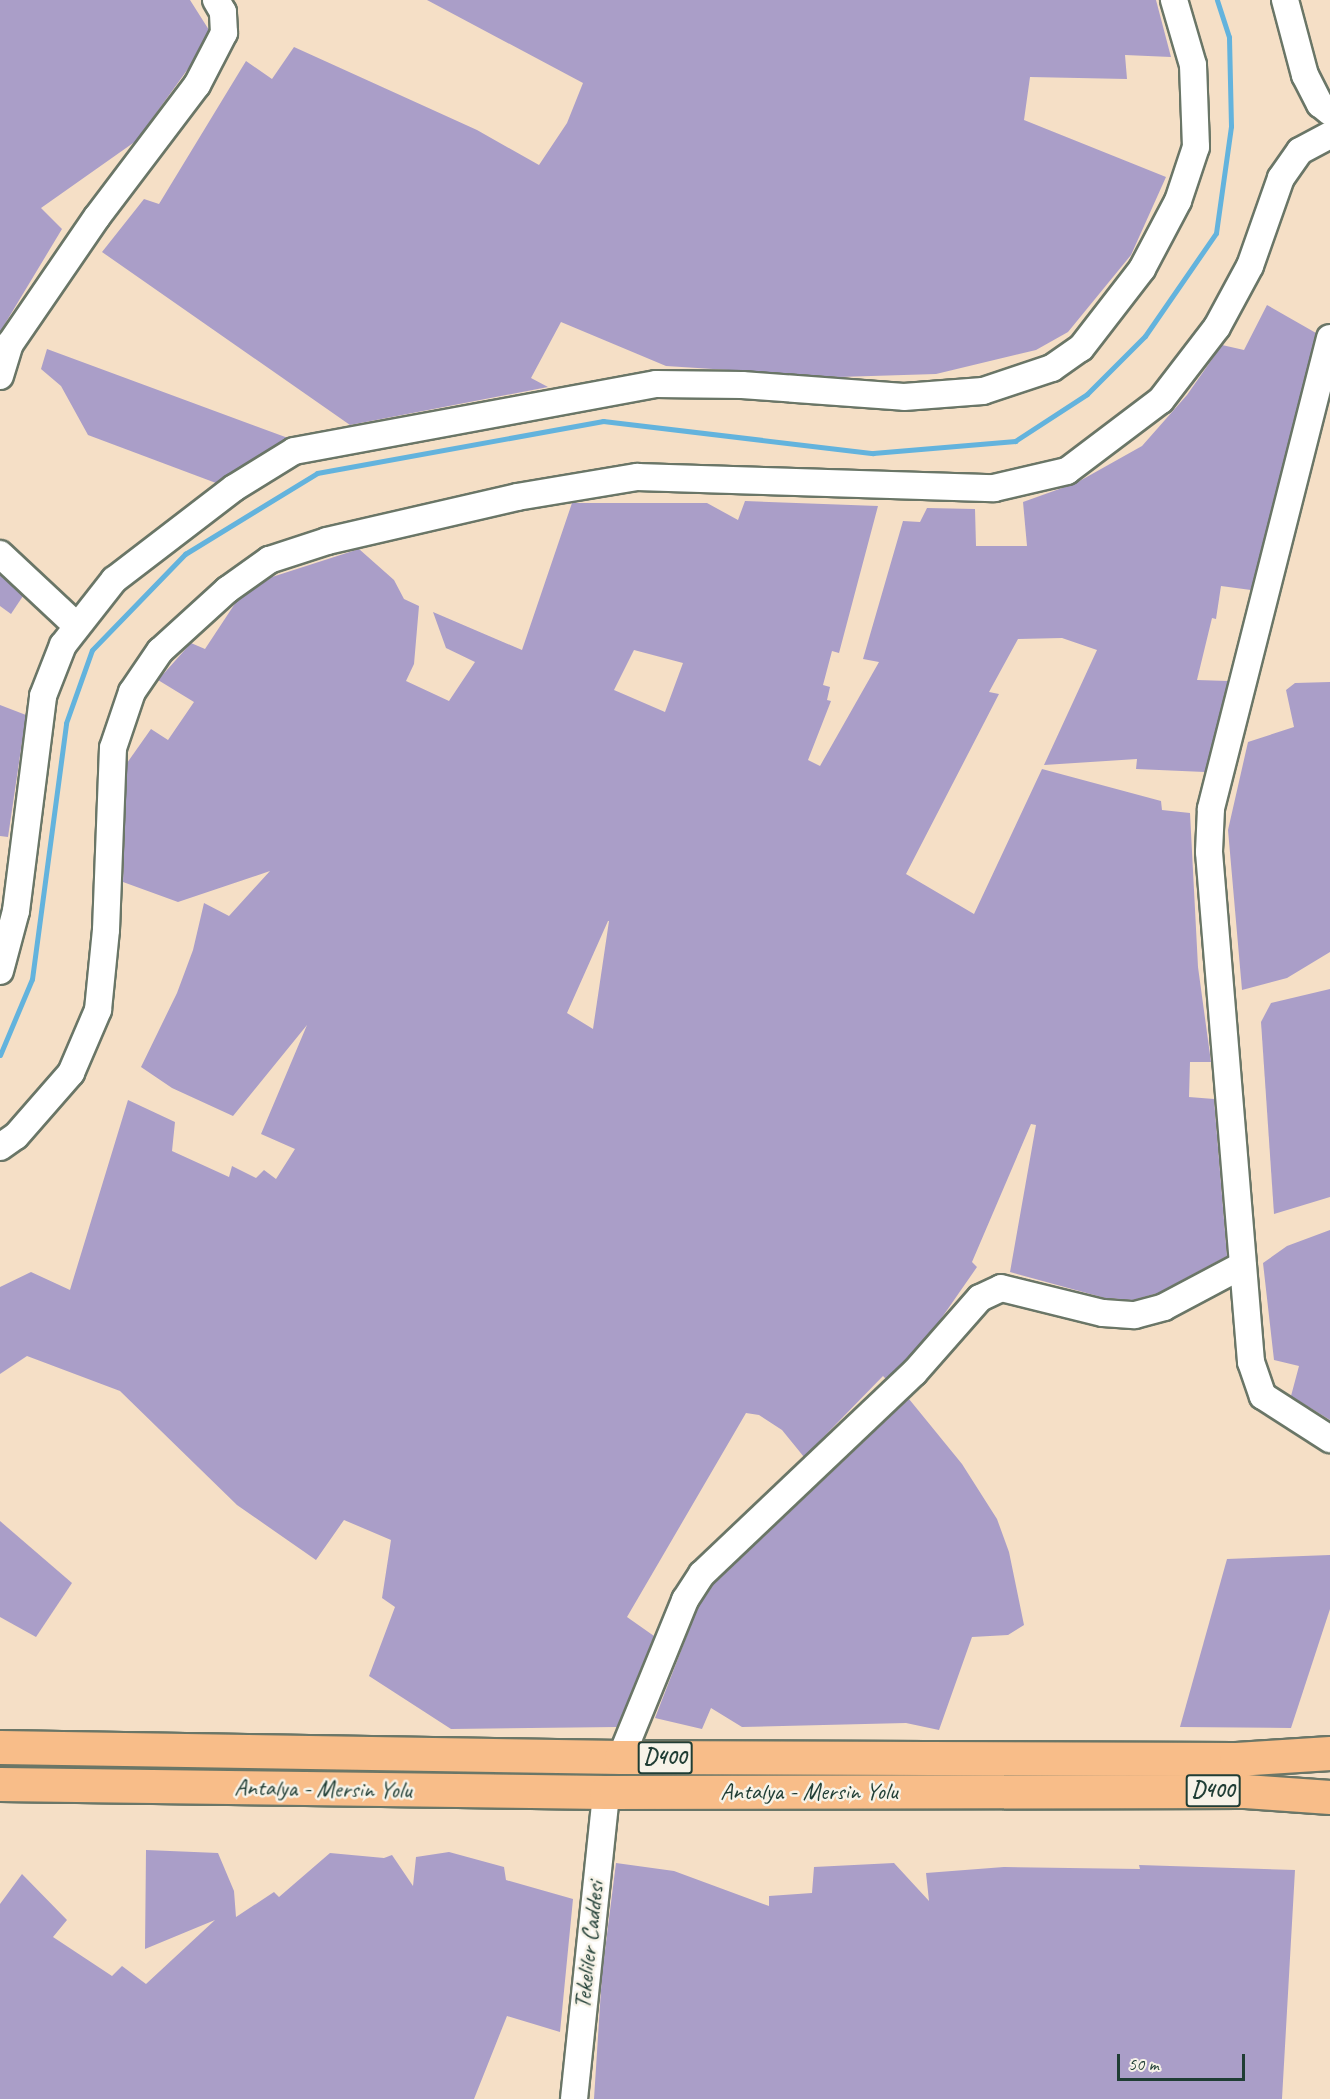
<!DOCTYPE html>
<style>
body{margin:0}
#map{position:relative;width:1330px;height:2099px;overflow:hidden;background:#f5dfc6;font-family:Caveat,sans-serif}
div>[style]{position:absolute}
.stream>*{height:5px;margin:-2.5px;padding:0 2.5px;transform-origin:2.5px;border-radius:2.5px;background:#63b3dd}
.building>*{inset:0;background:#aa9ec8}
.roads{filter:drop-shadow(2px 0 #6a7667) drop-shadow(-2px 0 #6a7667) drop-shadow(0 2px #6a7667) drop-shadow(0 -2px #6a7667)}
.minor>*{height:26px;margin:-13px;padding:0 13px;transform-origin:13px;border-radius:13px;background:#fff}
.highway>*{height:33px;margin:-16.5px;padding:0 16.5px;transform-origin:16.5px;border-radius:16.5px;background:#f8bd89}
span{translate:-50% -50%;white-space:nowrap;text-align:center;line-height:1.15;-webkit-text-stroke:5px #f7f3e8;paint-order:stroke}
.shield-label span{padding:2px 4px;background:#f7f3e8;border:2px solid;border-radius:4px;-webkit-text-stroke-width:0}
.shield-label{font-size:22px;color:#1f3d34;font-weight:700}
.street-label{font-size:24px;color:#1f3d34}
.scale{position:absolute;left:1117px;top:2054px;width:128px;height:27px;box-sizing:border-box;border:3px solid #1f3d34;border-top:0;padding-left:8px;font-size:18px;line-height:21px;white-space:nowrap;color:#1f3d34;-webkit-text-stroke:4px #f7f3e8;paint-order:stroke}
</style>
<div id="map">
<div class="stream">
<div style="left:0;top:1055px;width:82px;rotate:-67.2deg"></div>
<div style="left:32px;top:979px;width:258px;rotate:-82.4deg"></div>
<div style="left:66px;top:723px;width:77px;rotate:-70.4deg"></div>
<div style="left:92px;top:650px;width:134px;rotate:-45.9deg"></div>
<div style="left:185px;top:554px;width:155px;rotate:-31.5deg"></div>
<div style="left:317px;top:473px;width:291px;rotate:-10.3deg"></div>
<div style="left:603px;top:421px;width:272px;rotate:6.8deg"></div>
<div style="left:873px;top:453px;width:143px;rotate:-4.8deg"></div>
<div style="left:1015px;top:441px;width:86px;rotate:-33.1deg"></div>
<div style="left:1087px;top:394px;width:82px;rotate:-45deg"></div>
<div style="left:1145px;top:336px;width:125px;rotate:-55.4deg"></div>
<div style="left:1216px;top:233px;width:108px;rotate:-82deg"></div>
<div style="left:1231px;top:126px;width:89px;rotate:-91.3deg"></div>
<div style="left:1229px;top:37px;width:39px;rotate:-108deg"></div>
</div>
<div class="building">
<div style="clip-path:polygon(0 0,190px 0,209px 30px,190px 66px,136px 141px,41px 208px,62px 229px,0 332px)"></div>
<div style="clip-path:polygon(427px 0,1156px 0,1171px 57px,1125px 55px,1127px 79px,1030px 77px,1024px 120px,1166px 177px,1131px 255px,1068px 332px,1036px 350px,936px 374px,839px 377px,666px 366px,561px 322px,531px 378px,548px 387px,350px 425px,102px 252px,144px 199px,159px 204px,246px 61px,272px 79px,294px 47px,477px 130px,539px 165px,567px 123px,583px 83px)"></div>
<div style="clip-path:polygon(evenodd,1267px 305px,1316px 333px,1251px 590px,1221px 586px,1216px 619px,1212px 618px,1197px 680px,1228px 681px,1205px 772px,1136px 769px,1137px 759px,1044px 765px,1097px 650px,1062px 638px,1018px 639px,989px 692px,999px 694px,906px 874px,974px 914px,1042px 769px,1161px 801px,1162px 810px,1190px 813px,1198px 967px,1211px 1062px,1190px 1062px,1189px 1097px,1214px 1099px,1227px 1256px,1158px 1293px,1133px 1300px,1105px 1298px,1010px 1272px,1036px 1125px,1031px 1124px,972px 1262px,977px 1267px,936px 1326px,903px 1363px,886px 1379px,883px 1376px,804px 1457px,782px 1430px,759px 1415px,746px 1413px,627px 1617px,654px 1636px,617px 1727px,451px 1729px,369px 1676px,395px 1607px,382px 1598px,391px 1540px,344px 1520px,316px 1560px,237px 1505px,120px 1391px,27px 1356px,0 1374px,0 1287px,31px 1272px,70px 1290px,128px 1100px,175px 1122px,172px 1151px,229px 1177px,232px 1166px,256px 1178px,264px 1170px,276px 1179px,295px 1149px,261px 1134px,307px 1025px,233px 1116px,172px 1088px,141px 1067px,177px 993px,193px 950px,204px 903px,229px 916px,270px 871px,178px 902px,123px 882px,127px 763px,151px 729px,168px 740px,194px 702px,158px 680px,191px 643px,205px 649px,236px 602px,272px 577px,359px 549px,394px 580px,404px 599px,419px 606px,414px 664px,406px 681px,449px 701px,475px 662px,446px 648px,433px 612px,522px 650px,572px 503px,707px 503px,738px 520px,745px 501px,878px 506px,839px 653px,832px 651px,823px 685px,830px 687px,827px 700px,831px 701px,808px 760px,820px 766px,879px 662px,863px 659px,903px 521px,920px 522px,927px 508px,975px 509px,976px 546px,1027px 546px,1023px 502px,1076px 483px,1142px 446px,1187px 395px,1222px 345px,1244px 350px,1267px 305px,634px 650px,683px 663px,665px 712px,614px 690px,634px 650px,1267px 305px,608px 921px,609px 921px,593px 1029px,567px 1013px,608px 921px)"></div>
<div style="clip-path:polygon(47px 349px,288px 438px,216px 483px,88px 435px,61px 386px,41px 369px)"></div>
<div style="clip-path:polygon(0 575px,23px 596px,11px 614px,0 606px)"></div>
<div style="clip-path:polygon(1330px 682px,1330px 952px,1287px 978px,1242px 990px,1228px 830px,1248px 742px,1294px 727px,1286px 690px,1295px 683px)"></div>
<div style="clip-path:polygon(0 705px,26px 715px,8px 837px,0 836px)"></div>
<div style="clip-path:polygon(1330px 989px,1330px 1197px,1274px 1214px,1261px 1022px,1271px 1003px)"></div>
<div style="clip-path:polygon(1330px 1230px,1330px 1420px,1291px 1396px,1299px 1366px,1274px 1360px,1263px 1263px,1287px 1246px)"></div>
<div style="clip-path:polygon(909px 1399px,962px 1464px,997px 1519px,1009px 1552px,1024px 1625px,1008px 1635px,972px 1637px,939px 1730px,906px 1723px,742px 1727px,711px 1708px,702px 1729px,655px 1718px,698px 1607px,714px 1584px)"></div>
<div style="clip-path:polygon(0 1521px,72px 1583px,36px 1637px,0 1617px)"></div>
<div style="clip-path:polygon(1330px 1555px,1330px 1609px,1291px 1728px,1180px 1727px,1227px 1559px)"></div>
<div style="clip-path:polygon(146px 1850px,218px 1853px,234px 1891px,236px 1917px,274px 1892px,279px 1897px,330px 1853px,384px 1858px,392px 1855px,413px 1886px,416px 1857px,449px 1852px,504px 1867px,506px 1880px,573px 1899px,560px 2032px,507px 2016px,474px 2099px,0 2099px,0 1904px,22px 1874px,67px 1920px,53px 1937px,112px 1976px,122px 1966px,146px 1984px,215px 1920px,145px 1949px)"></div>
<div style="clip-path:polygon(616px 1863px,674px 1871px,769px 1906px,769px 1896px,812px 1893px,814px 1867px,894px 1863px,929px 1901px,926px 1873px,1004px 1867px,1140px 1869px,1139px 1865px,1295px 1870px,1282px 2099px,594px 2099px,602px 1974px)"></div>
</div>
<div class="roads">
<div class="minor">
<div style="left:1285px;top:0;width:78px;rotate:75.1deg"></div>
<div style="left:1305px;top:75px;width:33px;rotate:63deg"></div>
<div style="left:1320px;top:104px;width:13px;rotate:39deg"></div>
<div style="left:1330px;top:338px;width:486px;rotate:104.2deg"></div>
<div style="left:1211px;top:809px;width:43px;rotate:92.7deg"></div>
<div style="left:1209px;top:852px;width:512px;rotate:85.29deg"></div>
<div style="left:1251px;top:1362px;width:36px;rotate:71deg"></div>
<div style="left:1263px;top:1396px;width:80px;rotate:32.7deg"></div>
<div style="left:0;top:376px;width:34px;rotate:-73deg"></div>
<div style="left:10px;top:344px;width:154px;rotate:-55.6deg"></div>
<div style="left:97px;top:217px;width:166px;rotate:-52.9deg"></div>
<div style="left:197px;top:85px;width:59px;rotate:-62.6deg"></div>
<div style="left:224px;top:33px;width:21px;rotate:-93deg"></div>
<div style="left:223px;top:12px;width:14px;rotate:-120deg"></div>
<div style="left:0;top:554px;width:104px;rotate:43.1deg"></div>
<div style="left:0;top:971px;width:62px;rotate:-75.1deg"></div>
<div style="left:16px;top:911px;width:217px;rotate:-82.8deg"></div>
<div style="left:43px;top:696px;width:55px;rotate:-68.6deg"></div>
<div style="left:63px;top:645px;width:83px;rotate:-51.9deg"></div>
<div style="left:114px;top:580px;width:151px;rotate:-37.5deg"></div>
<div style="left:234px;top:488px;width:70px;rotate:-31.7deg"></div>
<div style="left:294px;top:451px;width:368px;rotate:-10.5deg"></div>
<div style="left:656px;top:384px;width:86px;rotate:0.7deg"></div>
<div style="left:742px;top:385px;width:162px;rotate:4.2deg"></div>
<div style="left:904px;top:397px;width:79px;rotate:-4.3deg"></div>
<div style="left:983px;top:391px;width:73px;rotate:-18.4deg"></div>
<div style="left:1052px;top:368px;width:35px;rotate:-35deg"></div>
<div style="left:1081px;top:348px;width:100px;rotate:-52.3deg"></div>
<div style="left:1142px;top:269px;width:77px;rotate:-62.1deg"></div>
<div style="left:1178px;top:201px;width:57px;rotate:-71.6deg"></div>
<div style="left:1196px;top:147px;width:82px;rotate:-92.1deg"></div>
<div style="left:1193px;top:65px;width:68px;rotate:-106.3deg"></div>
<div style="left:0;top:1147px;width:19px;rotate:-35deg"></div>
<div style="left:16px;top:1136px;width:84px;rotate:-48.9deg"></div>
<div style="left:71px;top:1073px;width:69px;rotate:-66.8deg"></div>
<div style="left:98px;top:1010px;width:80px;rotate:-84.3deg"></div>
<div style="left:106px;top:930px;width:182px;rotate:-87.8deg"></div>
<div style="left:113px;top:748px;width:59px;rotate:-71.3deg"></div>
<div style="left:132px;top:692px;width:50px;rotate:-55.7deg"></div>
<div style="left:160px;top:651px;width:91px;rotate:-42.3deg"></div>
<div style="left:227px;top:590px;width:52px;rotate:-35.5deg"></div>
<div style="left:269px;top:560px;width:61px;rotate:-18.1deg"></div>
<div style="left:327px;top:541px;width:195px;rotate:-13deg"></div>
<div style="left:517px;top:497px;width:122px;rotate:-9.5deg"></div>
<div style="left:637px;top:477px;width:357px;rotate:1.8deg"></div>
<div style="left:994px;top:488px;width:75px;rotate:-13.1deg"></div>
<div style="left:1067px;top:471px;width:118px;rotate:-37.1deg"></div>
<div style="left:1161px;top:400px;width:92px;rotate:-52.5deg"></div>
<div style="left:1217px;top:327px;width:69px;rotate:-61.6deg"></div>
<div style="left:1250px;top:266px;width:93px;rotate:-70.6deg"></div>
<div style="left:1281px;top:178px;width:33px;rotate:-55deg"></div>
<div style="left:1300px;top:151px;width:34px;rotate:-28deg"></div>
<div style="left:621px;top:1757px;width:170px;rotate:-67.8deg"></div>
<div style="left:685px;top:1600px;width:31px;rotate:-57deg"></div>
<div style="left:702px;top:1574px;width:292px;rotate:-43.5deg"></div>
<div style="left:914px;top:1373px;width:100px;rotate:-48.7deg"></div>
<div style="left:980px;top:1298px;width:23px;rotate:-25deg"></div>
<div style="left:1001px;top:1288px;width:105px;rotate:13.8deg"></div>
<div style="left:1103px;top:1313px;width:32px;rotate:4deg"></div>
<div style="left:1135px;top:1315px;width:30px;rotate:-15deg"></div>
<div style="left:1164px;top:1307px;width:89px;rotate:-28deg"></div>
<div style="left:574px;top:2099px;width:309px;rotate:-84deg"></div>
</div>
<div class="highway">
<div style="left:0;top:1747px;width:621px;rotate:0.92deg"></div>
<div style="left:621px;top:1757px;width:615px;rotate:0.19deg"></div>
<div style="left:1236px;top:1759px;width:94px;rotate:-3.7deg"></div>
<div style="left:0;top:1784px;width:606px;rotate:0.76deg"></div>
<div style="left:606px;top:1792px;width:639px;rotate:-0.09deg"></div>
<div style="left:1245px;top:1791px;width:85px;rotate:4deg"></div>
</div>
</div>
<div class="shield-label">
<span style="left:665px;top:1758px">D400</span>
<span style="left:1213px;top:1791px">D400</span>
</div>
<div class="street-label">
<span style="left:323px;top:1789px;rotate:1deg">Antalya - Mersin Yolu</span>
<span style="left:809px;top:1792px">Antalya - Mersin Yolu</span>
<span style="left:589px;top:1945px;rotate:-84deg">Tekeliler Caddesi</span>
</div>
<div class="scale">50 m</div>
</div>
